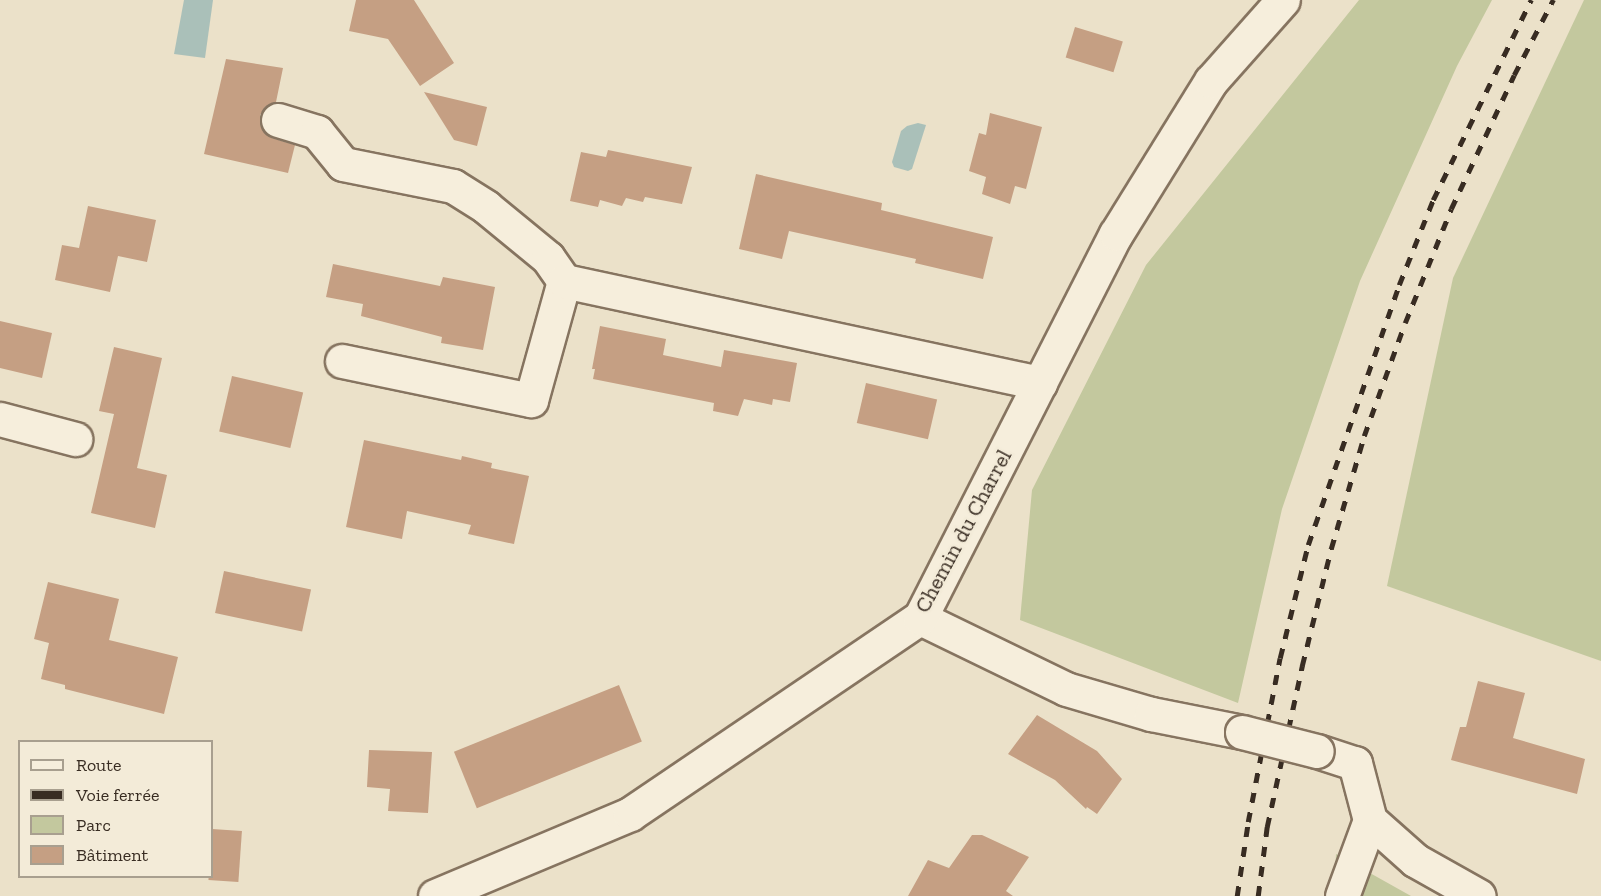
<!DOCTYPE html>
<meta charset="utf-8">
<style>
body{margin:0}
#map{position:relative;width:1601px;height:896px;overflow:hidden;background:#ebe1c9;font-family:"Zilla Slab",serif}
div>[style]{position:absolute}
.green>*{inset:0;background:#c3c89e}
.water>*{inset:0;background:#aac0b9}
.building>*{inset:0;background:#c59f83;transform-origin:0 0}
.roads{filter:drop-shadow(2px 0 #867460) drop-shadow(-2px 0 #867460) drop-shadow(0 2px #867460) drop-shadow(0 -2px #867460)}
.minor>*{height:33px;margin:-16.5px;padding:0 16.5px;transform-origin:16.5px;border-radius:16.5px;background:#f6eedc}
.rail>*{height:4.5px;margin-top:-2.25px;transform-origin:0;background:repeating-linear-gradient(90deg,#382c22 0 10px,transparent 0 20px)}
.bridges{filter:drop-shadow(2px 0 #867460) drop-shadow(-2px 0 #867460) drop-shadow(0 2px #867460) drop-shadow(0 -2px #867460)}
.minor-bridge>*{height:33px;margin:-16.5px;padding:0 16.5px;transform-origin:16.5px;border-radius:16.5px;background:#f6eedc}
span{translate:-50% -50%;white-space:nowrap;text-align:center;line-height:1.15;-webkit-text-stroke:5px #f3ebd8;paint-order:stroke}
.street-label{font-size:22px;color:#382c22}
.legend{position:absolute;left:18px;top:740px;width:195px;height:138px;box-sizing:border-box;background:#f3ebd8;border:2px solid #a89f8f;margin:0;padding:8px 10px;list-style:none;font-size:18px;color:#382c22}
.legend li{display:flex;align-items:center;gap:12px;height:30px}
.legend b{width:30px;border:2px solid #a89f8f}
</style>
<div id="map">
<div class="green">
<div style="clip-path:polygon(1359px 0,1492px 0,1457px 66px,1360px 281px,1282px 509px,1238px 703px,1020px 620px,1032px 490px,1146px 265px)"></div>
<div style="clip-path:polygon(1584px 0,1601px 0,1601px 661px,1387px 586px,1453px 278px)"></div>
<div style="clip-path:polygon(1336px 854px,1411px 896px,1334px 896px)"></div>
</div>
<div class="water">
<div style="clip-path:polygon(184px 0,213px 0,205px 58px,174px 54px)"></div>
<div style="clip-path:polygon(918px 123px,926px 125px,912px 169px,908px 171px,894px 167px,892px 162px,901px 131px,907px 126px)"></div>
</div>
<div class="building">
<div style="clip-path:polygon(356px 0,414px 0,454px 63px,420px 86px,388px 39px,349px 31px)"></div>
<div style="left:1075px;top:27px;width:50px;height:32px;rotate:17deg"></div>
<div style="clip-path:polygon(226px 59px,283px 68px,276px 102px,265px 107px,260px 115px,260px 124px,264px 132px,272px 138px,295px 145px,288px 173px,204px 154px)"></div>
<div style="clip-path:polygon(424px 92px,487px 107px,477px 146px,454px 140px)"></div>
<div style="clip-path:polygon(990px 113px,1042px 127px,1026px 189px,1015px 186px,1010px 204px,982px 194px,986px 177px,969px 171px,979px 133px,986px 135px)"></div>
<div style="clip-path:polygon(608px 150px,692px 167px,682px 204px,645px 197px,643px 202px,626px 198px,622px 206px,600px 200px,598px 207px,570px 201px,581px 152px,606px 157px)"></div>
<div style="clip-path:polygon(756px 174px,882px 203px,881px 210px,993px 237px,983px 279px,915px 263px,916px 259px,789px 231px,782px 259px,739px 249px)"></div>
<div style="clip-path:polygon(88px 206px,156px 220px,147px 262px,118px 256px,110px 292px,55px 280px,62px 245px,79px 248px)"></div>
<div style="clip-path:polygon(333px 264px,440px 286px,443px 277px,495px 287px,483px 350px,441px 343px,442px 337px,361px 316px,363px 304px,326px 297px)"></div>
<div style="clip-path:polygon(0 321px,52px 333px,42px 378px,0 368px)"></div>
<div style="clip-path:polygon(600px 326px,666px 339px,663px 355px,721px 367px,724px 350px,797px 363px,790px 402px,773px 399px,772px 405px,744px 399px,738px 416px,713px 411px,714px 403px,593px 379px,595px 369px,592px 369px)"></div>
<div style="clip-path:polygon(114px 347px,162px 358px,137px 468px,167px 475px,155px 528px,91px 513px,114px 414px,99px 411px)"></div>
<div style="left:232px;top:376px;width:73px;height:57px;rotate:13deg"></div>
<div style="left:866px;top:383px;width:73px;height:41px;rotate:13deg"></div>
<div style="clip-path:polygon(364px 440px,461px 460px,462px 456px,492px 463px,491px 468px,529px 476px,514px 544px,468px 534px,471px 525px,407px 511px,402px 539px,346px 527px)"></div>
<div style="left:224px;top:571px;width:89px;height:43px;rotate:12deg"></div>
<div style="clip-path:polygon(48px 582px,119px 599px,109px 640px,178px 657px,164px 714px,65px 689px,65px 685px,41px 679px,49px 643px,34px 639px)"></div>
<div style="clip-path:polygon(1478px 681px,1525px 693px,1513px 738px,1585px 759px,1577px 794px,1451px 760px,1460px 727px,1466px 727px)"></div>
<div style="left:619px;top:685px;width:61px;height:178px;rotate:68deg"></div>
<div style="clip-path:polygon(1037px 715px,1097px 751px,1122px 779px,1097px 814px,1087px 807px,1086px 809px,1055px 780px,1008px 754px)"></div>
<div style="clip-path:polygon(369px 750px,432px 752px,428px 813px,388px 811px,390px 789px,367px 787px)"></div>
<div style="left:212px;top:829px;width:30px;height:51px;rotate:4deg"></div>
<div style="clip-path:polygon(972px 835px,982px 835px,1029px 857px,1006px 891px,1013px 896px,908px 896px,928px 860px,949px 868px)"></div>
</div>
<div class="roads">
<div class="minor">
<div style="left:278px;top:120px;width:41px;rotate:17.1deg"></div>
<div style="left:317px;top:132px;width:41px;rotate:50.9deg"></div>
<div style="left:343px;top:164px;width:112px;rotate:11.3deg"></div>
<div style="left:453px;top:186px;width:39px;rotate:32deg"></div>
<div style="left:486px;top:207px;width:80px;rotate:39.4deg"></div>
<div style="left:548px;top:258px;width:28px;rotate:55deg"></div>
<div style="left:342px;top:361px;width:193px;rotate:11.7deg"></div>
<div style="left:531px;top:400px;width:123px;rotate:-74.5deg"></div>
<div style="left:564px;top:281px;width:487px;rotate:12.1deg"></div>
<div style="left:0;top:419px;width:78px;rotate:14.9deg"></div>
<div style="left:920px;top:618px;width:162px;rotate:25.9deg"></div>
<div style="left:1066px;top:689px;width:89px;rotate:16.4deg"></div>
<div style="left:1151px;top:714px;width:93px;rotate:11.2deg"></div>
<div style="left:1317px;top:751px;width:40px;rotate:18deg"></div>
<div style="left:1355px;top:763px;width:59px;rotate:75.3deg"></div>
<div style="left:1370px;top:820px;width:81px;rotate:110.2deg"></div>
<div style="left:1370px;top:820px;width:60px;rotate:41.6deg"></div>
<div style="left:1415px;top:860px;width:73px;rotate:29.4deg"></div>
<div style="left:435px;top:896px;width:212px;rotate:-22.8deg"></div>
<div style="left:630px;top:814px;width:350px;rotate:-34.1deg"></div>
<div style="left:920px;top:618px;width:431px;rotate:-63deg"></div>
<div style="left:1116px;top:234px;width:180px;rotate:-58.2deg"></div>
<div style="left:1211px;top:81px;width:108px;rotate:-48.4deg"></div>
</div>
</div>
<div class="rail">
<div style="left:1237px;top:896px;width:75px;rotate:-81.5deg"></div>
<div style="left:1248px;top:822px;width:167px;rotate:-79deg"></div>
<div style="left:1280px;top:658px;width:116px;rotate:-76.1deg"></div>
<div style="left:1308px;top:545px;width:275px;rotate:-70.7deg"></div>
<div style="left:1399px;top:285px;width:92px;rotate:-68.2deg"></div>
<div style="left:1433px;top:200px;width:223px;rotate:-63.9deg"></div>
<div style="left:1258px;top:896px;width:70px;rotate:-82.6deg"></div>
<div style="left:1267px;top:827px;width:165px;rotate:-77.7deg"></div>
<div style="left:1302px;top:666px;width:121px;rotate:-76.1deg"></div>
<div style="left:1331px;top:549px;width:118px;rotate:-73.7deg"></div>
<div style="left:1364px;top:436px;width:120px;rotate:-70.1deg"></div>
<div style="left:1405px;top:323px;width:123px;rotate:-68deg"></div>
<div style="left:1451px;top:209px;width:148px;rotate:-64.8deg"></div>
<div style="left:1514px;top:75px;width:85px;rotate:-62.5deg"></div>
</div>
<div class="bridges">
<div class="minor-bridge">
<div style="left:1242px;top:732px;width:77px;rotate:14.2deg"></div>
</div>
</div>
<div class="street-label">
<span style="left:963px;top:531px;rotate:-62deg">Chemin du Charrel</span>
</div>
<ul class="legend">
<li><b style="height:8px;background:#f6eedc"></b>Route</li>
<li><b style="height:8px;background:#382c22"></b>Voie ferrée</li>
<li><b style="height:16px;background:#c3c89e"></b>Parc</li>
<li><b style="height:16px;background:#c59f83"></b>Bâtiment</li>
</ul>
</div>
